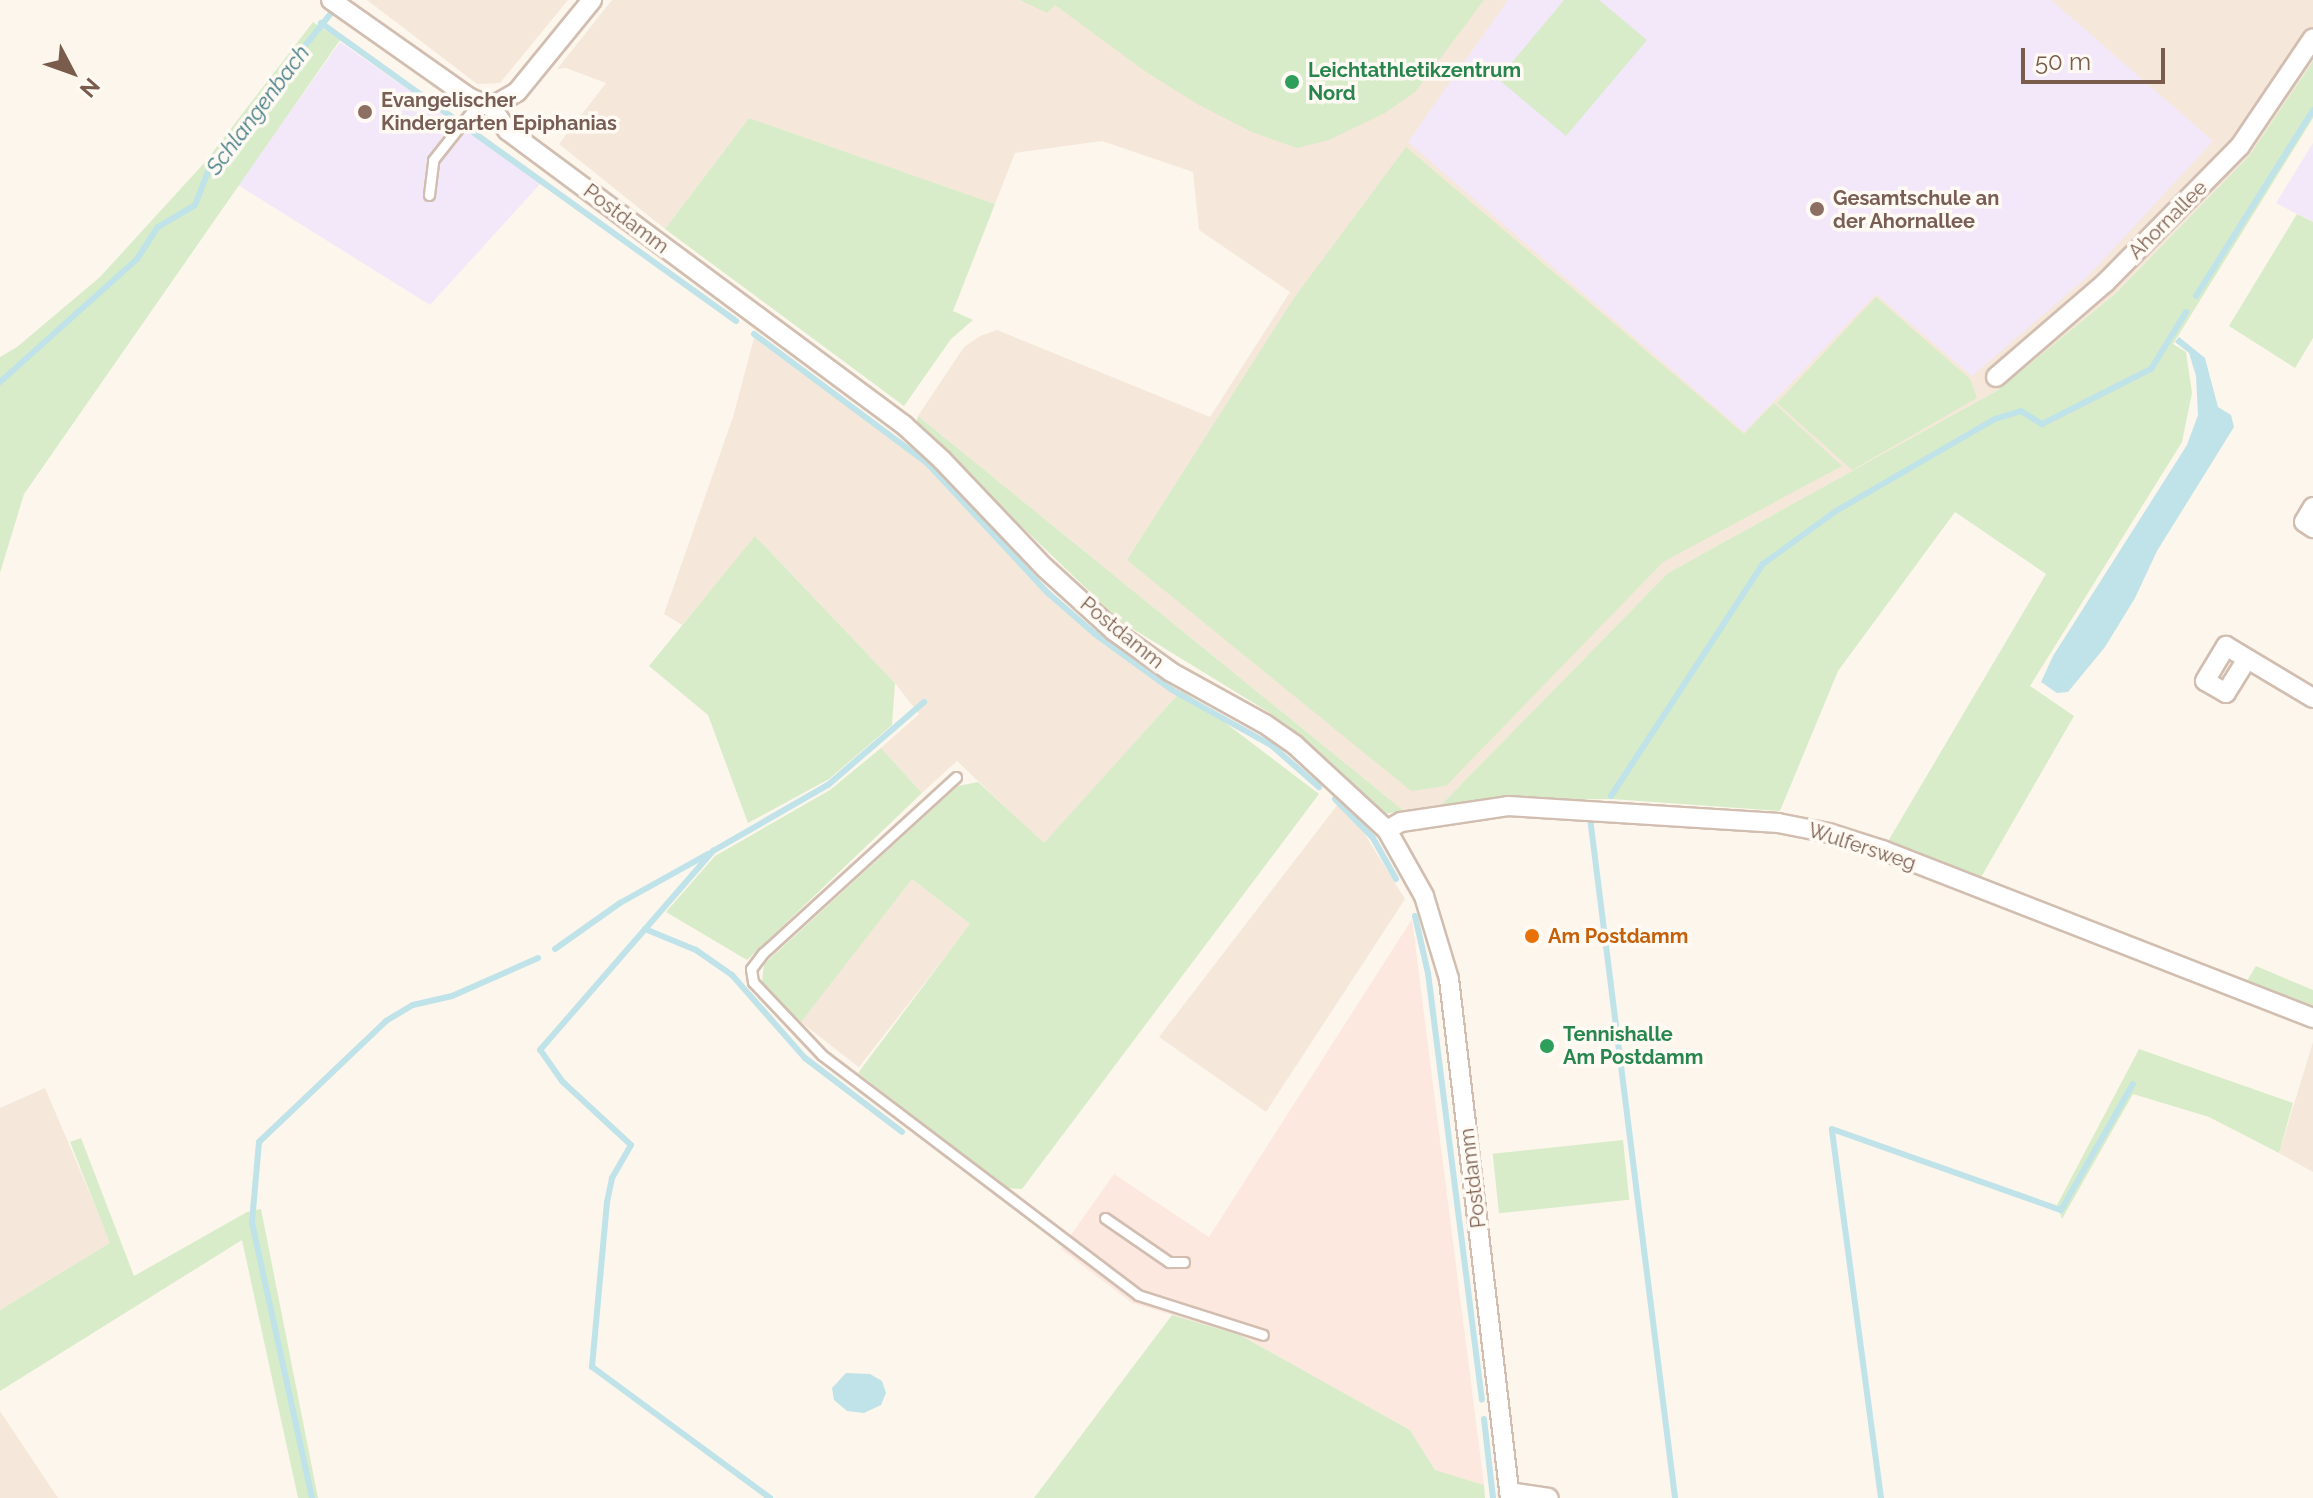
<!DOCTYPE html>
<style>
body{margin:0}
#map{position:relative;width:2313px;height:1498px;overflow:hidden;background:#fdf6ec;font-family:Raleway,sans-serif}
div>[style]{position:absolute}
.residential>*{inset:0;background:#f5e8da;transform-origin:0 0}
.commercial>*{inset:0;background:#fde8e0}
.education>*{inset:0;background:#f3e8fa}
.green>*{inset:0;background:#d8ecc9;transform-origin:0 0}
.water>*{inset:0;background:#bfe3e8}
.stream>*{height:6px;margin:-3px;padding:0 3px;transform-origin:3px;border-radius:3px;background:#bfe3e8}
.roads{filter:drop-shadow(2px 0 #d1beb0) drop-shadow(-2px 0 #d1beb0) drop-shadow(0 2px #d1beb0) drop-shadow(0 -2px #d1beb0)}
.lane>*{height:9px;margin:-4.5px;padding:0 4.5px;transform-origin:4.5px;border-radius:4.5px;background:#fff}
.street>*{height:18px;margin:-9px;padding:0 9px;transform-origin:9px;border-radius:9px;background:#fff}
.dots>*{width:22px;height:22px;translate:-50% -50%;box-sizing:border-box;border:4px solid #fffaf3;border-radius:50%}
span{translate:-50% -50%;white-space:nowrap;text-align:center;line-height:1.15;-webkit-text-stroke:7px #fffaf3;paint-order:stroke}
.leisure-label{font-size:20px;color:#27864d;font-weight:700}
.left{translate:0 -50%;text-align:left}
.education-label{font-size:20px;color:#785e54;font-weight:700}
.street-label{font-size:20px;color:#7a5c4d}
.food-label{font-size:20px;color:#c56008;font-weight:700}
.water-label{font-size:22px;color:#437c86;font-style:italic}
.north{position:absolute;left:32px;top:32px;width:80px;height:80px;-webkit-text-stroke:6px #fffaf3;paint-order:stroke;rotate:131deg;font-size:22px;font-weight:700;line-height:32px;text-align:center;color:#7a5c4d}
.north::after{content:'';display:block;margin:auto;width:28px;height:36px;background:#7a5c4d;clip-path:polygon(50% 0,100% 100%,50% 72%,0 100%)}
.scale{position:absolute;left:2021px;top:48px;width:144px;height:36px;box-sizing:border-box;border:4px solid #7a5c4d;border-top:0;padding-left:10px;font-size:24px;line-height:28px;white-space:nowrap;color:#7a5c4d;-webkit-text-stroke:6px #fffaf3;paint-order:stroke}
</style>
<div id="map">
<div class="residential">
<div style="clip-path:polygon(367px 0,568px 0,500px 83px,477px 84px)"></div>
<div style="clip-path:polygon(612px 0,2313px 0,2313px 61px,2249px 156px,2116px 293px,1998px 390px,1668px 573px,1439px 807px,1404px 811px,918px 416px,964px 347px,980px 336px,997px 330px,1210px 417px,1290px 292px,1199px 230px,1193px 172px,1102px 141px,1015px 153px,995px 204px,749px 118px,665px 229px,559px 144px,606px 83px,566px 68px,557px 69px)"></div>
<div style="clip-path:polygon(754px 338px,928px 466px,1045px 591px,1109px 644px,1182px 690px,1044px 844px,957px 761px,922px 793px,881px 748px,919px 714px,895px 683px,756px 537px,682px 625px,664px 614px,733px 417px)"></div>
<div style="clip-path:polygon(1338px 804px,1362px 830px,1405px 899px,1266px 1112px,1159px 1037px)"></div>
<div style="left:912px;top:879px;width:74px;height:181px;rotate:38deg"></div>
<div style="clip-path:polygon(2313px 1042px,2313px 1172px,2279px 1153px)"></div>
<div style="clip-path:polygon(45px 1088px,111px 1243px,0 1310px,0 1108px)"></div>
<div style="clip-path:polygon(0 1411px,58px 1498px,0 1498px)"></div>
</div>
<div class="commercial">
<div style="clip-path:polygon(1412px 919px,1484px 1485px,1435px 1470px,1410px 1430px,1240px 1335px,1132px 1303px,1061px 1249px,1114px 1174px,1209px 1237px)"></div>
</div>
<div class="education">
<div style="clip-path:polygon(1508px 0,2051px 0,2213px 141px,2088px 276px,1972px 376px,1876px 294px,1744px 432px,1408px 142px)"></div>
<div style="clip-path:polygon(340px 42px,541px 183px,430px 305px,238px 185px)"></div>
<div style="clip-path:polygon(2313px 143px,2313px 222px,2276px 203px)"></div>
</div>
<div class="green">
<div style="clip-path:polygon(1020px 0,1484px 0,1415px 92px,1385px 113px,1329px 140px,1297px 148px,1252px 132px,1199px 105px,1146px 72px,1055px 5px,1047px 13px)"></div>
<div style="clip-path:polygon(1564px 0,1599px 0,1647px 40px,1566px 136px,1498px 79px)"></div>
<div style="clip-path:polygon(313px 22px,340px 40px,24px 494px,0 573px,0 357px,17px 347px,100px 277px,206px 161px)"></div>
<div style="clip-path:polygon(2313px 61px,2313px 118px,2173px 344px,2186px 352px,2192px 393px,2182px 442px,2030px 686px,2074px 716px,1980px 879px,1887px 843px,2046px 574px,1955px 512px,1838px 671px,1780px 811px,1612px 799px,1509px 800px,1439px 807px,1668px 573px,1998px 390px,2116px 293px,2249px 156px)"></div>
<div style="clip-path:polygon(749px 118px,995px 204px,953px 311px,973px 320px,951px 339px,904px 406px,665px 229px)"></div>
<div style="clip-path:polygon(1406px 147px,1744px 434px,1774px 403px,1842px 466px,1663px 562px,1446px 786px,1411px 791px,1127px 560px,1294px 298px)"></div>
<div style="clip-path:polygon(2297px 214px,2313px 222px,2313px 338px,2295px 368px,2229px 326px)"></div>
<div style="clip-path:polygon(1876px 297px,1970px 379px,1977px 398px,1852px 470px,1777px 403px)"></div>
<div style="clip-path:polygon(918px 416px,1404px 811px,1384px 814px,1270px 713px,1120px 621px,916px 425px)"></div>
<div style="clip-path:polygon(755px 536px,895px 683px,892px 725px,829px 779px,748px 823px,708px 715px,649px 666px)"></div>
<div style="clip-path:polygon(1182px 690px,1319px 794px,1022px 1189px,1006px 1188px,858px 1073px,970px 924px,912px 879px,801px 1022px,762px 982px,764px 964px,958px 786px,978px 782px,1044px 843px)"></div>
<div style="clip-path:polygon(881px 748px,922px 793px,747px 960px,666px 912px,715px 856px,830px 790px)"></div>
<div style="clip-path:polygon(2256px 966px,2313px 990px,2313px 1010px,2245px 984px)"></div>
<div style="clip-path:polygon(2139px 1049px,2293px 1103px,2279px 1153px,2209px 1117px,2133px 1094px,2062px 1219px,2057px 1205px)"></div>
<div style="clip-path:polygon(81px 1138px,134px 1276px,247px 1212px,261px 1209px,318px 1498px,298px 1498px,242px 1240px,0 1391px,0 1310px,110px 1243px,70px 1142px)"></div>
<div style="left:1623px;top:1140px;width:60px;height:131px;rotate:84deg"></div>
<div style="clip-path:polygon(1172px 1315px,1240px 1335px,1410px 1430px,1435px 1470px,1484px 1485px,1485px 1498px,1034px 1498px)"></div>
</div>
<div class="water">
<div style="clip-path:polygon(2179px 337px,2205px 358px,2218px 407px,2231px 415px,2234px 427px,2157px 551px,2135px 598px,2105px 647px,2068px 692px,2057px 693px,2041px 682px,2053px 656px,2187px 445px,2198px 415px,2196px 376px,2189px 353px,2175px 342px)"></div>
<div style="clip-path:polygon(846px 1373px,870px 1374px,882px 1381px,886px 1393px,881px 1405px,864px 1413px,847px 1411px,834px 1400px,832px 1388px)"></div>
</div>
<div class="stream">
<div style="left:321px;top:23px;width:511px;rotate:35.68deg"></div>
<div style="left:2196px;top:296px;width:220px;rotate:-57.8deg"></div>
<div style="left:754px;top:334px;width:216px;rotate:36.7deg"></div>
<div style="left:927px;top:463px;width:178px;rotate:47.1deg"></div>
<div style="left:1048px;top:593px;width:62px;rotate:41.1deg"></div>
<div style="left:1095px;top:634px;width:95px;rotate:36deg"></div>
<div style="left:1172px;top:690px;width:113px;rotate:29.1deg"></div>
<div style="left:1271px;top:745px;width:64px;rotate:41.2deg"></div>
<div style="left:0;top:382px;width:184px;rotate:-41.9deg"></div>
<div style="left:137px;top:259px;width:38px;rotate:-57deg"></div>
<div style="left:158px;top:227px;width:43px;rotate:-30.7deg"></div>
<div style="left:195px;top:205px;width:44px;rotate:-68.7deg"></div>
<div style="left:211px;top:164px;width:199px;rotate:-51.5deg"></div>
<div style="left:1611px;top:796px;width:277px;rotate:-56.8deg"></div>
<div style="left:1763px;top:564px;width:90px;rotate:-36deg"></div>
<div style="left:1836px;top:511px;width:184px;rotate:-30.1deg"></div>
<div style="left:1995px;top:419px;width:27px;rotate:-17deg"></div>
<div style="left:2021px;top:411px;width:25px;rotate:32deg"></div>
<div style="left:2042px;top:424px;width:122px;rotate:-26.8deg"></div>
<div style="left:2151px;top:369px;width:67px;rotate:-58.4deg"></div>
<div style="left:1335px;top:799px;width:54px;rotate:45.7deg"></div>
<div style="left:1373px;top:838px;width:47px;rotate:60.7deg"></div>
<div style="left:1590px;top:818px;width:685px;rotate:82.87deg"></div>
<div style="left:1415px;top:916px;width:58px;rotate:77.2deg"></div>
<div style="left:1428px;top:973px;width:430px;rotate:82.8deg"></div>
<div style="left:645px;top:929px;width:55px;rotate:22.4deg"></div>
<div style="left:696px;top:950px;width:44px;rotate:34.8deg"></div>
<div style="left:732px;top:975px;width:111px;rotate:48.7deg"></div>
<div style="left:805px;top:1058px;width:122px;rotate:37.3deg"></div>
<div style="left:555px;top:949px;width:80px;rotate:-35.3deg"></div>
<div style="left:620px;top:903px;width:101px;rotate:-29.1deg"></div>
<div style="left:1484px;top:1419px;width:80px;rotate:83.5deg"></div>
<div style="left:312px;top:1498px;width:282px;rotate:-102.3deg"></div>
<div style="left:252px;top:1222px;width:80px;rotate:-85deg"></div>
<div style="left:259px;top:1142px;width:175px;rotate:-43.6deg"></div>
<div style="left:386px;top:1021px;width:31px;rotate:-31deg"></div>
<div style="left:413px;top:1005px;width:40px;rotate:-13deg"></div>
<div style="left:452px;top:996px;width:94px;rotate:-23.8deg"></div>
<div style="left:770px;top:1498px;width:221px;rotate:-143.6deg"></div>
<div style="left:592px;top:1367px;width:166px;rotate:-84.8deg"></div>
<div style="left:607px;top:1202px;width:25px;rotate:-78deg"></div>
<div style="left:612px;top:1178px;width:38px;rotate:-60deg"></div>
<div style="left:631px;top:1145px;width:94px;rotate:-137.2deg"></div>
<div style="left:562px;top:1081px;width:38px;rotate:-125deg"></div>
<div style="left:540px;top:1050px;width:264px;rotate:-49deg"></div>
<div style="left:713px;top:851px;width:133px;rotate:-29.9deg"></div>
<div style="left:828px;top:785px;width:127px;rotate:-40.8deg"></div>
<div style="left:1881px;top:1498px;width:372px;rotate:-97.6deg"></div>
<div style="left:1832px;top:1129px;width:243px;rotate:19.5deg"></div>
<div style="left:2061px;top:1210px;width:145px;rotate:-60.3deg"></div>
</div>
<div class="roads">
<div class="lane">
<div style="left:429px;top:195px;width:35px;rotate:-83deg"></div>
<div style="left:433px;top:160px;width:74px;rotate:-51.6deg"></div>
<div style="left:956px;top:777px;width:261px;rotate:137.6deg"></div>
<div style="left:763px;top:953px;width:20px;rotate:127deg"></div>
<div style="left:751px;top:969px;width:13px;rotate:81deg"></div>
<div style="left:753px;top:982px;width:100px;rotate:46.6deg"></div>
<div style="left:822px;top:1055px;width:397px;rotate:37.2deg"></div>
<div style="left:1138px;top:1295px;width:131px;rotate:17.7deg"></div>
<div style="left:1105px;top:1218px;width:78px;rotate:34.5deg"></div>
<div style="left:1169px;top:1262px;width:15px"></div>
</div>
<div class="street">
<div style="left:331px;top:0;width:170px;rotate:35.2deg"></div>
<div style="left:470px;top:98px;width:23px;rotate:23deg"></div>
<div style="left:491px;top:107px;width:29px;rotate:55deg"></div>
<div style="left:508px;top:131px;width:493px;rotate:36.6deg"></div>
<div style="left:904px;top:425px;width:52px;rotate:42.6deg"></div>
<div style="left:942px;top:460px;width:149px;rotate:46.4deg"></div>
<div style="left:1045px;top:568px;width:93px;rotate:42.4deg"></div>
<div style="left:1114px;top:631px;width:70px;rotate:35.7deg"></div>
<div style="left:1171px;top:672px;width:107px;rotate:29deg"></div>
<div style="left:1265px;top:724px;width:37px;rotate:35deg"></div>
<div style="left:1295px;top:745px;width:125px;rotate:42.7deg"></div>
<div style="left:1387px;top:830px;width:76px;rotate:60.7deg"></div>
<div style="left:1424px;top:896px;width:87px;rotate:73.2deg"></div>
<div style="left:1449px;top:979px;width:523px;rotate:83.3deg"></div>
<div style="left:491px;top:107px;width:30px;rotate:-30deg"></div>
<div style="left:517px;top:92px;width:119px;rotate:-50.8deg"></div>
<div style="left:1996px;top:377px;width:144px;rotate:-40.8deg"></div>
<div style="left:2105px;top:283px;width:192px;rotate:-45.4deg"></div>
<div style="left:2240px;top:146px;width:130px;rotate:-55.9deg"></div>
<div style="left:2313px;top:507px;width:17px;rotate:121deg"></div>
<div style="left:2304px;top:522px;width:11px;rotate:34deg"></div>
<div style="left:2247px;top:659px;width:40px;rotate:122deg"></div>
<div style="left:2226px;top:693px;width:24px;rotate:-150deg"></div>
<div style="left:2205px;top:681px;width:41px;rotate:-59deg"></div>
<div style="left:2226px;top:646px;width:101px;rotate:30.9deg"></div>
<div style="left:1387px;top:830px;width:16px;rotate:-30deg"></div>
<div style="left:1401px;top:822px;width:108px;rotate:-8.5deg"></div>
<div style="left:1508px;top:806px;width:271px;rotate:3.6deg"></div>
<div style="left:1778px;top:823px;width:52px;rotate:11.1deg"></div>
<div style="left:1829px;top:833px;width:56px;rotate:17.8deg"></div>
<div style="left:1882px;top:850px;width:463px;rotate:21.3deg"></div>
<div style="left:1509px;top:1492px;width:40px;rotate:8.5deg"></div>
</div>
</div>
<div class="dots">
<div style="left:1292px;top:82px;background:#2e9e5b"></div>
<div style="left:365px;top:112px;background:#8d6e63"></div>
<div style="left:1817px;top:209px;background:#8d6e63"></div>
<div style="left:1532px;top:936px;background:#e8710a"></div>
<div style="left:1547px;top:1046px;background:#2e9e5b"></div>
</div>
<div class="leisure-label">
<span class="left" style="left:1308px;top:82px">Leichtathletikzentrum<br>Nord</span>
<span class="left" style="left:1563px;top:1046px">Tennishalle<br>Am Postdamm</span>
</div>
<div class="education-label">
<span class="left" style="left:381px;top:112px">Evangelischer<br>Kindergarten Epiphanias</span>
<span class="left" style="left:1833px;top:210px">Gesamtschule an<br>der Ahornallee</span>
</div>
<div class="street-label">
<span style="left:626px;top:219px;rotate:37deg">Postdamm</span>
<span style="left:2168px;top:220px;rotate:-45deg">Ahornallee</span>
<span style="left:1122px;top:633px;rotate:39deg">Postdamm</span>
<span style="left:1862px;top:847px;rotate:18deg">Wulfersweg</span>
<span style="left:1473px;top:1178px;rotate:-97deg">Postdamm</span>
</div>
<div class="food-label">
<span class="left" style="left:1548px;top:936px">Am Postdamm</span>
</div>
<div class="water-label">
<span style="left:258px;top:110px;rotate:-53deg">Schlangenbach</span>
</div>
<div class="north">N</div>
<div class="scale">50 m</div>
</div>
